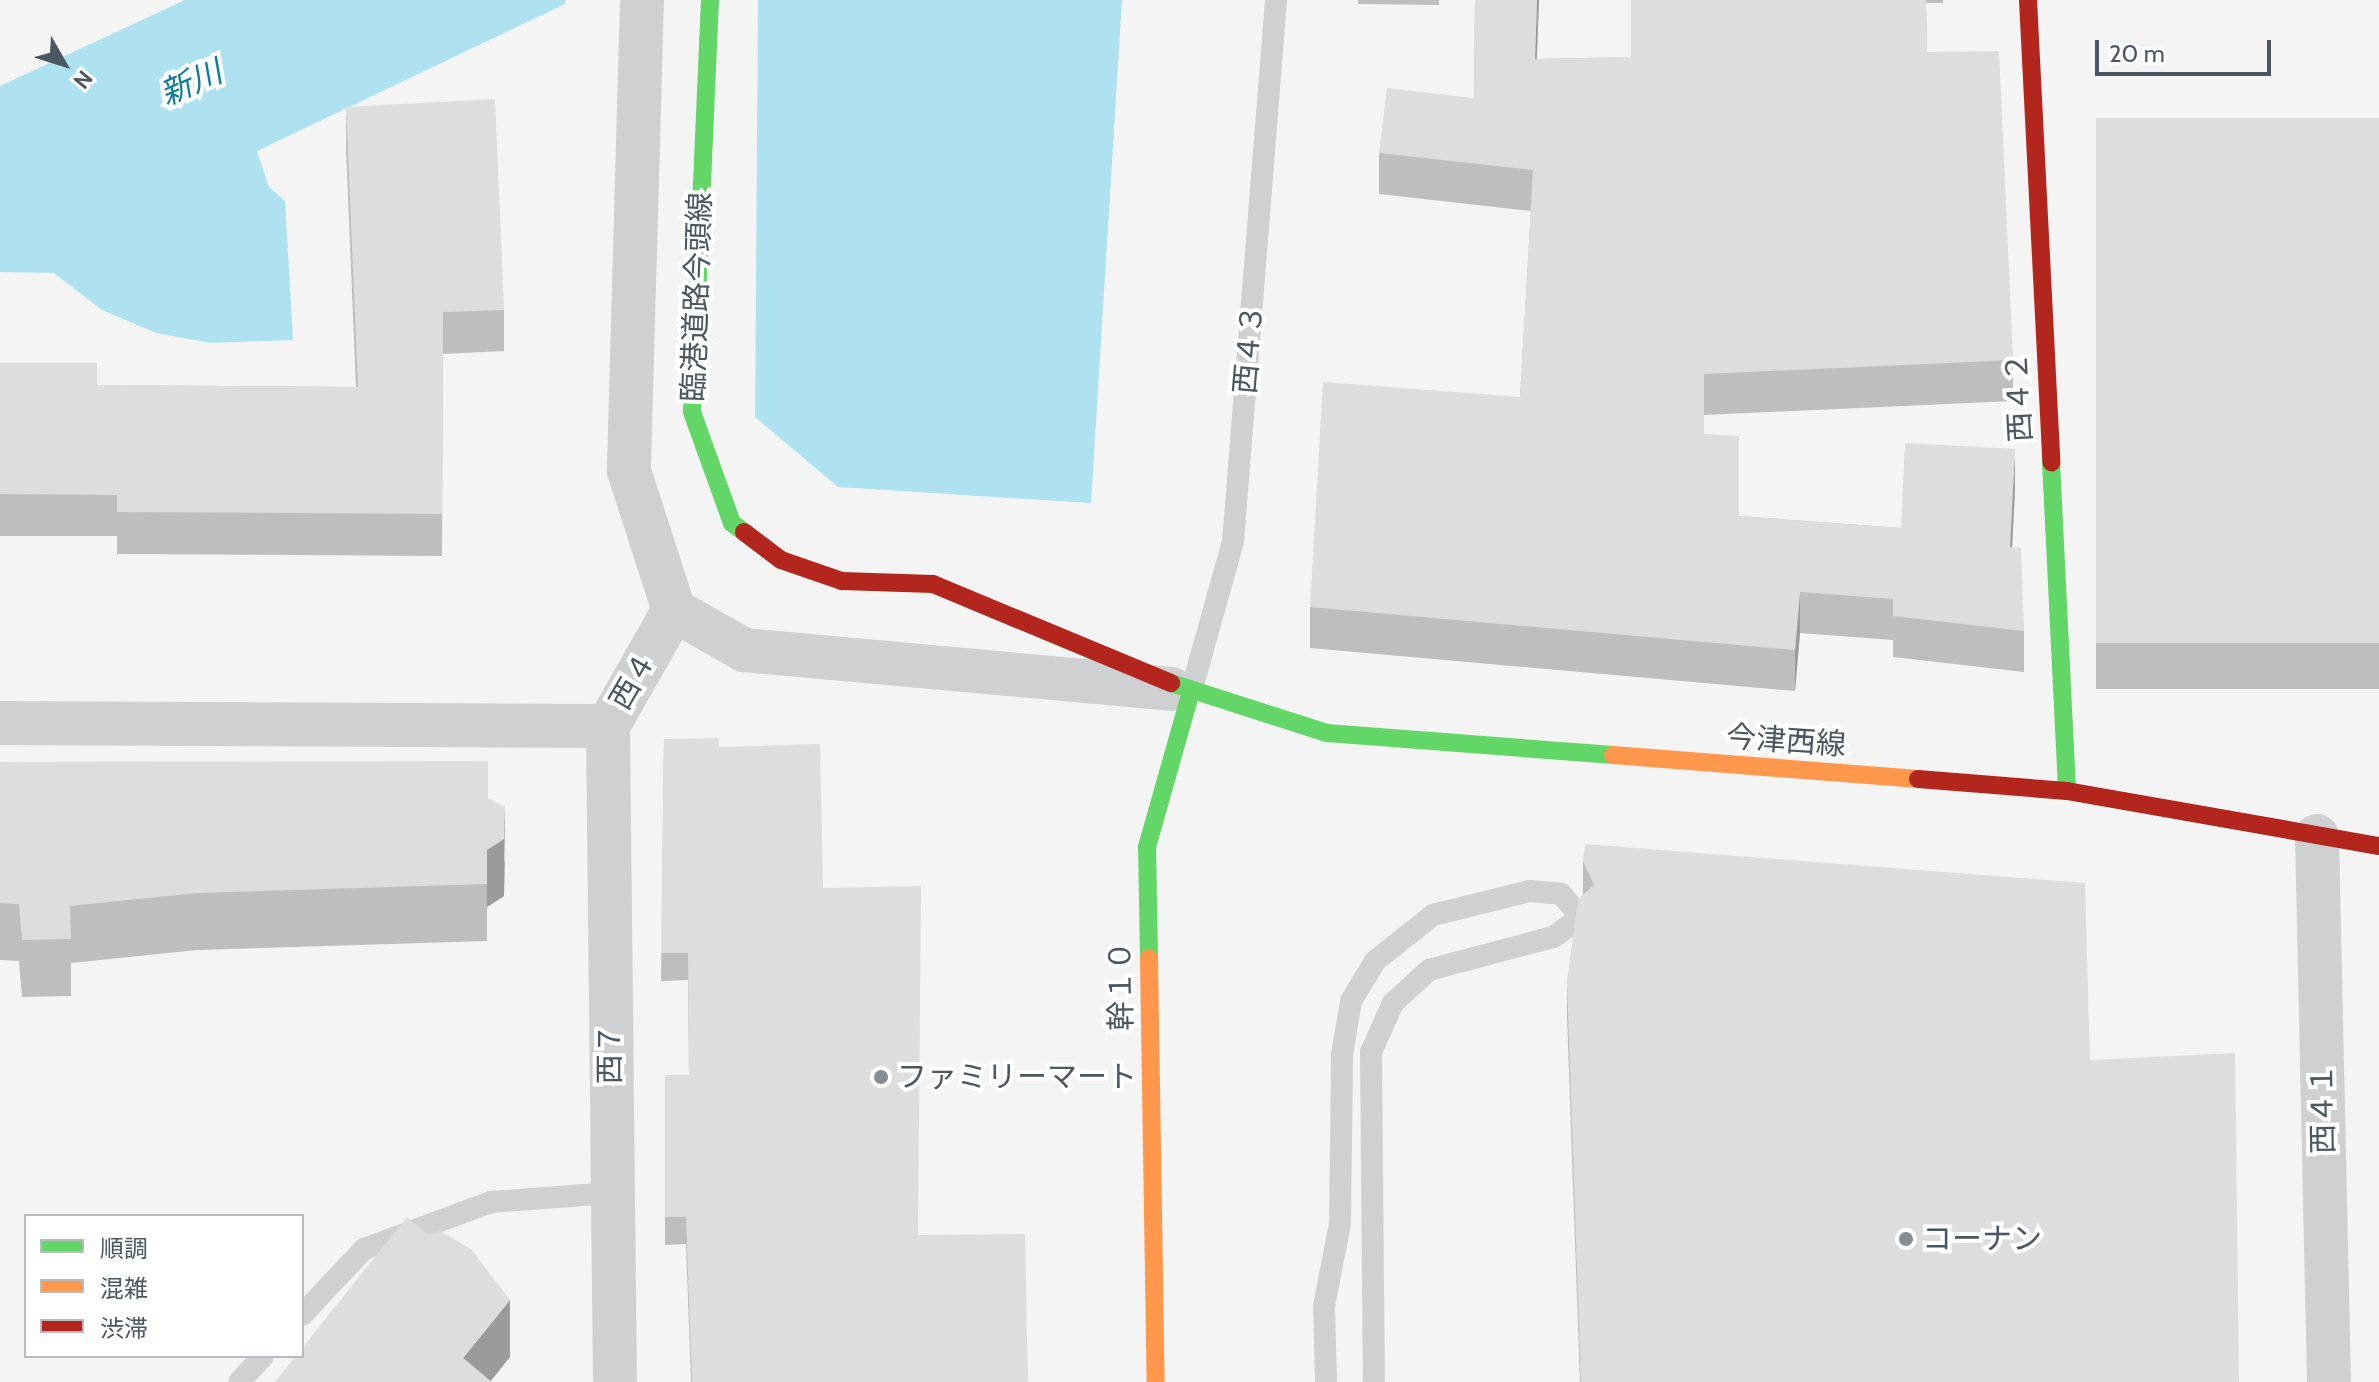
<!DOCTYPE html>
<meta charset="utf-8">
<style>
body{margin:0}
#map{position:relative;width:2379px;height:1382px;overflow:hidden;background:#f4f4f4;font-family:Cabin,"Noto Sans JP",sans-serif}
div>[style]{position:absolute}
.water>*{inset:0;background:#aee2f0}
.lane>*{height:22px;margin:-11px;padding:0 11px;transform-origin:11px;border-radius:11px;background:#ced0d2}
.street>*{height:44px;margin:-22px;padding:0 22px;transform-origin:22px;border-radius:22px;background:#ced0d2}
.fast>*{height:18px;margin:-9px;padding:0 9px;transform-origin:9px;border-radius:9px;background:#63d668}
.slow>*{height:18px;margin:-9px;padding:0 9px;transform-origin:9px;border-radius:9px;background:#ff974d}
.jam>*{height:18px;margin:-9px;padding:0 9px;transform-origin:9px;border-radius:9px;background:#b3261e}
.wall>*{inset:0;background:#bebebf;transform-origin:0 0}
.shaded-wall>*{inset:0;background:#9b9b9b}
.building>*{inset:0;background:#ddddde;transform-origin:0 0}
.dots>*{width:22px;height:22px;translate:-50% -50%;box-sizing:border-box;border:4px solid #fff;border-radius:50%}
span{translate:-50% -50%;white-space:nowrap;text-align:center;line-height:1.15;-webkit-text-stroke:8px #fff;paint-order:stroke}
.street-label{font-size:30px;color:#4a5661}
.poi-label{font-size:30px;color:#4a5661}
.left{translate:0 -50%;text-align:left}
.water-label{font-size:32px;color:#0c7c9b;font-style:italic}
.legend{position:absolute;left:24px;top:1214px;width:280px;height:144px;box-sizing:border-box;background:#fff;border:2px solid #b7bbc0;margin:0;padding:10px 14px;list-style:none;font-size:24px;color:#4a5661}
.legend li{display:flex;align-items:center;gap:16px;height:40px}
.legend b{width:40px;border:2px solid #b7bbc0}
.north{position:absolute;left:24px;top:24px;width:80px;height:80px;-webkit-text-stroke:6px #fff;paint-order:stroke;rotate:129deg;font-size:22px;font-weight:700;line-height:32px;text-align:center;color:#4a5661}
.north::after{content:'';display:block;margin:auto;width:28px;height:36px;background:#4a5661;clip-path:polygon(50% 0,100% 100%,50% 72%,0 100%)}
.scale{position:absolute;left:2095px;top:40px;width:176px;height:36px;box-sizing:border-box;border:4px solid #4a5661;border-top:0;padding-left:10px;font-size:24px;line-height:28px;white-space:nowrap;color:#4a5661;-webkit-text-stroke:6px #fff;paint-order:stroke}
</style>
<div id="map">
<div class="water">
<div style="clip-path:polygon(185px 0,565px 0,565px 4px,257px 151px,269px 187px,285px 201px,293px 340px,211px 343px,156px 333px,102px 310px,54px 273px,0 272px,0 86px)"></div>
<div style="clip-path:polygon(758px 0,1122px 0,1091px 503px,838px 487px,755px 417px)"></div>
</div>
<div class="lane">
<div style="left:1191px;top:692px;width:156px;rotate:-74.4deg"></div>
<div style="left:1233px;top:542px;width:544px;rotate:-85.46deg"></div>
<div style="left:302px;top:1315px;width:91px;rotate:-46.8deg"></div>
<div style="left:364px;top:1249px;width:135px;rotate:-20.3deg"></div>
<div style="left:491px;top:1202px;width:120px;rotate:-4.3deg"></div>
<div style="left:239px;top:1382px;width:35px;rotate:-47deg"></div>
<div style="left:1326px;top:1382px;width:76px;rotate:-91.5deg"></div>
<div style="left:1324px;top:1306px;width:84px;rotate:-79deg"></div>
<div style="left:1340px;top:1224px;width:169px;rotate:-89.3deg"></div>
<div style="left:1342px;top:1055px;width:55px;rotate:-80.5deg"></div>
<div style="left:1351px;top:1001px;width:47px;rotate:-59deg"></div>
<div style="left:1375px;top:961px;width:74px;rotate:-38.4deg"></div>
<div style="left:1433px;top:915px;width:99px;rotate:-14deg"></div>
<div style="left:1529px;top:891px;width:32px;rotate:5deg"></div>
<div style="left:1561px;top:894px;width:30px;rotate:49deg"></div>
<div style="left:1581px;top:917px;width:34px;rotate:144deg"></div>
<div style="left:1553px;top:937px;width:128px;rotate:165.1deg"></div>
<div style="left:1429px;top:970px;width:49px;rotate:137.5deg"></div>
<div style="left:1393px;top:1003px;width:54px;rotate:114.2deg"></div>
<div style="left:1371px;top:1052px;width:330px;rotate:89.5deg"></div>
</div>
<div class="street">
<div style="left:642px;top:0;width:471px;rotate:91.6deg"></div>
<div style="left:629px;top:471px;width:146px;rotate:72.1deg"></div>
<div style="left:674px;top:610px;width:81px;rotate:29.7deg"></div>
<div style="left:744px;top:650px;width:429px;rotate:5.2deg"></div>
<div style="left:0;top:723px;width:608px;rotate:0.28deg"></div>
<div style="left:608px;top:726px;width:133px;rotate:-60.4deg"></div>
<div style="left:608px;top:726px;width:656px;rotate:89.39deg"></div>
<div style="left:2317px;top:836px;width:546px;rotate:88.74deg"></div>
</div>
<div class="fast">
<div style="left:710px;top:0;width:412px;rotate:92.5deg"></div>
<div style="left:692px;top:412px;width:118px;rotate:70.2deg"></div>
<div style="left:732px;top:523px;width:15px;rotate:37deg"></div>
<div style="left:2051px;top:462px;width:329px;rotate:87.2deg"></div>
<div style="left:1171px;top:683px;width:164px;rotate:17.8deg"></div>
<div style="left:1327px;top:733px;width:287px;rotate:4.4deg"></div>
<div style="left:1149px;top:958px;width:111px;rotate:-91deg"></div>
<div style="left:1147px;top:847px;width:161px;rotate:-74.2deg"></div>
</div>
<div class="slow">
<div style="left:1613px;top:755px;width:306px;rotate:4.5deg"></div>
<div style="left:1149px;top:958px;width:424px;rotate:89.1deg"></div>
</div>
<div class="jam">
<div style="left:2028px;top:0;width:463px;rotate:87.1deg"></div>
<div style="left:744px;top:532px;width:46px;rotate:37.1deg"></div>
<div style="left:781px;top:560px;width:65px;rotate:19deg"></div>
<div style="left:842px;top:581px;width:91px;rotate:1.9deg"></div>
<div style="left:933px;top:584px;width:258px;rotate:22.6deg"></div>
<div style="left:1918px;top:779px;width:149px;rotate:4.6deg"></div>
<div style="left:2067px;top:791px;width:317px;rotate:10deg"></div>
</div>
<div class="wall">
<div style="clip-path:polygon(1358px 0,1439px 0,1439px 5px,1358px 4px)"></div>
<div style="clip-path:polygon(1475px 0,1539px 0,1537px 59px,1631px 57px,1631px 0,1943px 0,1943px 3px,1926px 3px,1927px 52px,2013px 360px,2013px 401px,1704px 415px,1704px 434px,1739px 516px,1901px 528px,2015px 489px,2012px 547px,2024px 631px,2024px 672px,1893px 657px,1893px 640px,1800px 633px,1795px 691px,1310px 648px,1310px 607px,1520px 397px,1531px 211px,1379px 194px,1379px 153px,1474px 98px)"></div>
<div style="clip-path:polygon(346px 107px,504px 310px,504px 351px,443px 354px,442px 556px,117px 554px,117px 536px,0 536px,0 363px,97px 385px,356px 387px,346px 149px)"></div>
<div style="left:2379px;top:118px;width:571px;height:283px;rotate:90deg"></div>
<div style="clip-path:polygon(664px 739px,719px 747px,823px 888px,918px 1235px,1028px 1382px,691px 1382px,686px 1244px,665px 1245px,665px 1075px,689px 1075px,688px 980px,661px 981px)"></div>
<div style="clip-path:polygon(0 762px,488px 798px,505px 864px,504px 896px,487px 907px,487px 941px,197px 950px,71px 963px,71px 996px,22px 997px,19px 961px,0 960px)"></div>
<div style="clip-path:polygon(1583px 861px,2090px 1060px,2239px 1382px,1580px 1382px,1567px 1017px,1567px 981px,1583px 895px)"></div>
</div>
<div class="shaded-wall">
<div style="clip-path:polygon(1537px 0,1539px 0,1535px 100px,1535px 59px)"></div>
<div style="clip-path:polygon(2015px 449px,2015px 489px,2010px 588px,2010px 547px)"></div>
<div style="clip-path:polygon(1800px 592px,1800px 633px,1795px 691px,1795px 650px)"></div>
<div style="clip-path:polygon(505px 807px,504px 896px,487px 907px,487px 850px)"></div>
<div style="clip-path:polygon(510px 1300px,510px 1357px,490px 1382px,463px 1358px)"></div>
</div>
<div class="building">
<div style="clip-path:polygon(1475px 0,1537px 0,1535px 59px,1631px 57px,1631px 0,1926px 0,1927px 52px,1999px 51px,2013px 360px,1704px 374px,1704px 434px,1739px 436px,1739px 516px,1901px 528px,1905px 443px,2015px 449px,2010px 547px,2021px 548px,2024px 631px,1893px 616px,1893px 599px,1800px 592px,1795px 650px,1310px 607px,1323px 382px,1520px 397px,1533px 170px,1379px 153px,1387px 88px,1474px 98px)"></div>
<div style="clip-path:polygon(495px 99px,504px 310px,443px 312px,442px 514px,117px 512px,117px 495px,0 494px,0 363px,97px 363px,97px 385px,358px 387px,346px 107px)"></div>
<div style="left:2379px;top:118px;width:525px;height:283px;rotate:90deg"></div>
<div style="clip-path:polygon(719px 738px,719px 747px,820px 744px,823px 888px,921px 886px,918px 1235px,1025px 1234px,1028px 1382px,692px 1382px,686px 1217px,665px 1217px,665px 1075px,689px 1075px,688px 953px,661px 953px,664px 739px)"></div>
<div style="clip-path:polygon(488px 761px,488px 798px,505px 807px,504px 839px,487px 850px,487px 884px,197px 893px,70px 906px,71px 939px,22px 940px,19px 904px,0 903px,0 762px)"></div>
<div style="clip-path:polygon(1585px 844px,2085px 883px,2090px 1060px,2235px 1053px,2239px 1382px,1581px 1382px,1567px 981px,1578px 899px,1594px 885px,1583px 861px)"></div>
<div style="clip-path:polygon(407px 1217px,427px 1234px,440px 1231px,471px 1249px,510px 1300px,463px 1358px,492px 1382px,275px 1382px,296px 1356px,302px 1356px,302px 1348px)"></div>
</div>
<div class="dots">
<div style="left:881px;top:1077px;background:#868d94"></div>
<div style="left:1906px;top:1239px;background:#868d94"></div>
</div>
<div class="street-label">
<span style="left:697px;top:297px;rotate:-88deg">臨港道路今頭線</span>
<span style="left:1249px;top:349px;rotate:-85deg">西４３</span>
<span style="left:2019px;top:397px;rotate:-93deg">西４２</span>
<span style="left:633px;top:681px;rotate:-60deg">西４</span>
<span style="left:1786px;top:741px;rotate:4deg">今津西線</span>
<span style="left:1121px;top:986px;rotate:-91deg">幹１０</span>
<span style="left:610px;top:1054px;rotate:-90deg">西７</span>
<span style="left:2323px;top:1109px;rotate:-91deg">西４１</span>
</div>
<div class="poi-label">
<span class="left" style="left:897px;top:1077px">ファミリーマート</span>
<span class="left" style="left:1922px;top:1239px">コーナン</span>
</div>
<div class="water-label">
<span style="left:191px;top:83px;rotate:-24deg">新川</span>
</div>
<ul class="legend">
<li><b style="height:10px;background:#63d668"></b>順調</li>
<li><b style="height:10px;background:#ff974d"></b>混雑</li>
<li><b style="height:10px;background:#b3261e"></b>渋滞</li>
</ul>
<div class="north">N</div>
<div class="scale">20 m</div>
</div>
